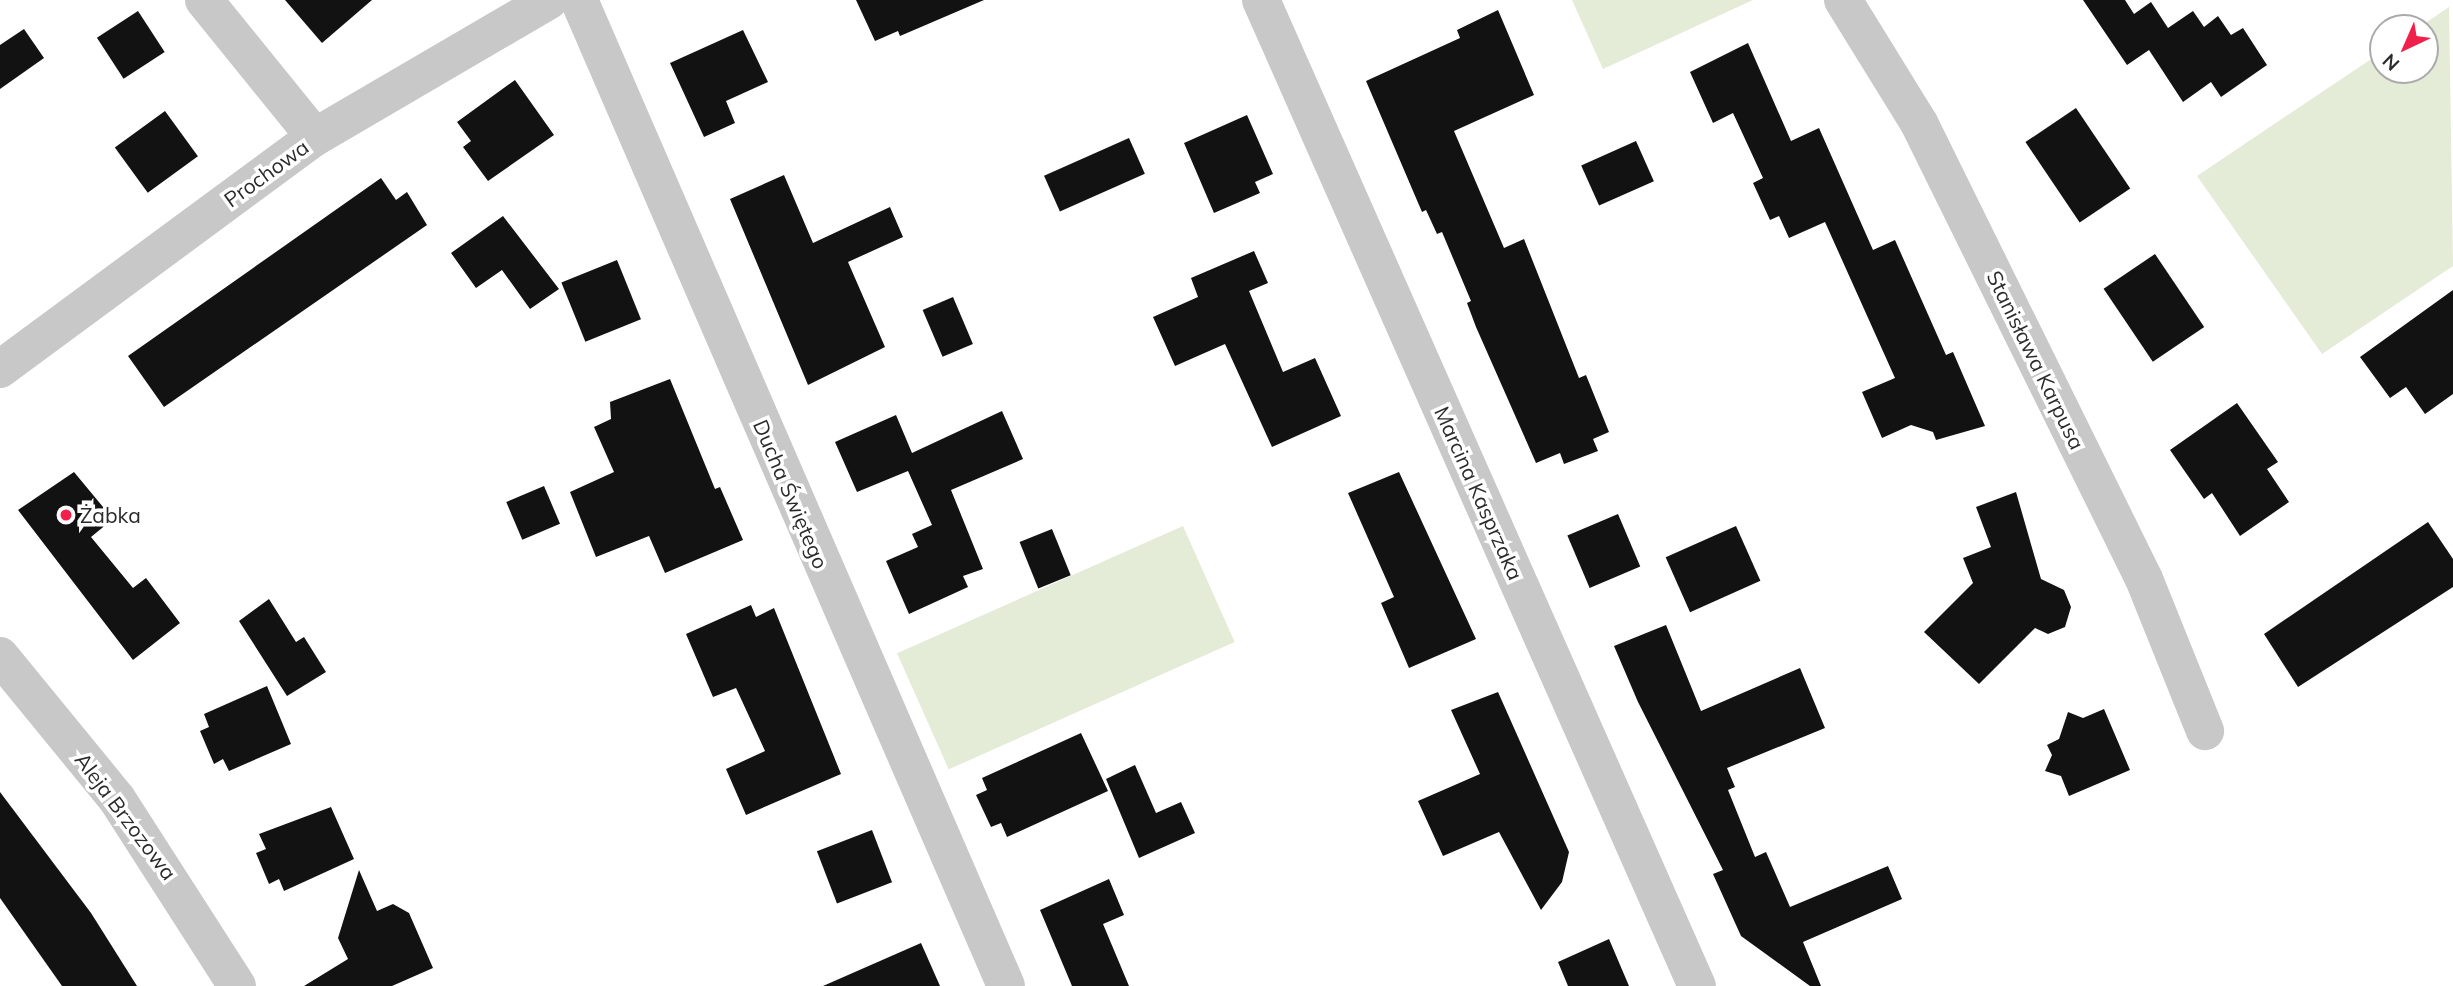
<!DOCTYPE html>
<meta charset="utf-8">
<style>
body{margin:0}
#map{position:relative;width:2453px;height:986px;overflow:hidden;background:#fff;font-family:Mulish,sans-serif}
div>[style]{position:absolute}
.green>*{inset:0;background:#e4ebd7;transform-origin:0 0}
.building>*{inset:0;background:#121212;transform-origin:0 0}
.minor>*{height:38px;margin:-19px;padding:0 19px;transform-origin:19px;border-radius:19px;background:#c8c8c8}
.dots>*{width:19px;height:19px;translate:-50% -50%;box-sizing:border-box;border:4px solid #fff;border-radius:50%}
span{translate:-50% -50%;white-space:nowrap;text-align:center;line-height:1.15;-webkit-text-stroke:7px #fff;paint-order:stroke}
.street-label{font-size:21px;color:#2b2b2b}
.poi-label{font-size:21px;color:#2b2b2b}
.left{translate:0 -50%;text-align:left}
.north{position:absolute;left:2369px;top:14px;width:70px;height:70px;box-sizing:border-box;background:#fff;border:2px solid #aaa;border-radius:50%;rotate:224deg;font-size:19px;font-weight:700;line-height:28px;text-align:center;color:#2b2b2b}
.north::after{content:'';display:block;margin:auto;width:24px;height:32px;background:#f0204a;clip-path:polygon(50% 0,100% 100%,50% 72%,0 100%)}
</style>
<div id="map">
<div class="green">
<div style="clip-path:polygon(1572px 0,1753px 0,1603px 69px)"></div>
<div style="clip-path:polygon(2449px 7px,2453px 266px,2322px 354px,2197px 176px,2383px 51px,2383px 70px,2425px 70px,2425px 28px,2418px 28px)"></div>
<div style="left:1183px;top:526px;width:127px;height:313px;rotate:66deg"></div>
</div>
<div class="building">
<div style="clip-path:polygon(285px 0,372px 0,322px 43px)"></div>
<div style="clip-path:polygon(856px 0,984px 0,900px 36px,898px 31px,875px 41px)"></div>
<div style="clip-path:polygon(2083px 0,2125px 0,2134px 14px,2151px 2px,2168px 28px,2193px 11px,2204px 27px,2218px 16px,2231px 35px,2243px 28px,2267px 65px,2221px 97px,2211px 82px,2183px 102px,2149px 50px,2127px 65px)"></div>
<div style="clip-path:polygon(1498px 10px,1534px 95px,1454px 131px,1504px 248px,1524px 239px,1579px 378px,1586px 375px,1609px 432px,1593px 439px,1598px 451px,1564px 464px,1560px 453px,1536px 463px,1476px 327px,1467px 303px,1471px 301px,1442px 232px,1437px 234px,1426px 210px,1422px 212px,1366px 81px,1460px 38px,1457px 30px)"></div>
<div style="left:138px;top:11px;width:49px;height:49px;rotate:57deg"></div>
<div style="clip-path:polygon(24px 29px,44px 58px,0 89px,0 45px)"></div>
<div style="clip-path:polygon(743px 30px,768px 82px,726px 101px,735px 123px,704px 137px,670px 63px)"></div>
<div style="clip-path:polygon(1748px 43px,1791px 141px,1819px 128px,1873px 250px,1895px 240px,1946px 355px,1953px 352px,1985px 426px,1936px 440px,1933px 432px,1911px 425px,1882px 438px,1862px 392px,1895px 378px,1825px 222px,1789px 238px,1779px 216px,1770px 220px,1753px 183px,1763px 178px,1733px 113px,1713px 123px,1690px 72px)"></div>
<div style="clip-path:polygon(515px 80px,554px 135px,488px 181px,463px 147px,471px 141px,457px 122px)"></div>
<div style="left:2076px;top:108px;width:97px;height:61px;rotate:56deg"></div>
<div style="left:165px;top:111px;width:56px;height:62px;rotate:54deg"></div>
<div style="clip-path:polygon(1247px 115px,1273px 174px,1255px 182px,1260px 193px,1214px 213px,1184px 143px)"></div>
<div style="left:1129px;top:138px;width:39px;height:93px;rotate:66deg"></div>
<div style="left:1636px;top:141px;width:44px;height:60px;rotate:66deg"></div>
<div style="clip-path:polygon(784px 175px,813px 243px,890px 207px,903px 237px,848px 262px,885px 347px,808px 385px,730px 199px)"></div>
<div style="clip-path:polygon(381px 178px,396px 200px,407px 192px,427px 225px,164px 407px,128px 356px)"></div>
<div style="clip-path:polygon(503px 216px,559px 289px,530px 309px,502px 270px,476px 288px,451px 253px)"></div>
<div style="clip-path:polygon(1254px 251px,1268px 283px,1249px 291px,1283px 372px,1315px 358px,1341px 416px,1272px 447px,1225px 344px,1175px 366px,1153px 317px,1198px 297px,1191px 278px)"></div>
<div style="left:2155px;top:254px;width:88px;height:62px;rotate:56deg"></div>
<div style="left:617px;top:260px;width:64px;height:60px;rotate:68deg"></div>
<div style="clip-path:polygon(2453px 290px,2453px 394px,2425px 414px,2406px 387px,2390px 398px,2360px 357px)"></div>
<div style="left:953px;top:297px;width:51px;height:33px;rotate:67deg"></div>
<div style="clip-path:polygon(670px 379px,715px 489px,720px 487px,743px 540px,665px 573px,649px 536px,596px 557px,570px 492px,614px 472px,594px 427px,611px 419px,610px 402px)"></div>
<div style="clip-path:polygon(2237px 403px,2278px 462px,2267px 469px,2289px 502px,2240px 536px,2212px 493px,2204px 499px,2170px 450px)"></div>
<div style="clip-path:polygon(1002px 411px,1023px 459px,951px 490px,983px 569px,963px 576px,968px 587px,909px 614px,886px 561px,918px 547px,912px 534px,932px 525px,908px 471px,857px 492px,835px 442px,896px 415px,912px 453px)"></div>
<div style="clip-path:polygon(74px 472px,113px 519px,91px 537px,133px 588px,146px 578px,180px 623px,133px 660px,18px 510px)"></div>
<div style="clip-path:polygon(1399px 472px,1476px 639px,1409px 668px,1381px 603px,1394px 597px,1348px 493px)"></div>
<div style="left:544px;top:486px;width:41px;height:41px;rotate:67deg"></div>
<div style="clip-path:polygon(2016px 492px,2041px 579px,2064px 590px,2071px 607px,2065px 627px,2048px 634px,2035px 628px,1979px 684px,1924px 632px,1973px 583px,1963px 558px,1991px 547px,1976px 507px)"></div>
<div style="left:1618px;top:514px;width:57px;height:55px;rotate:67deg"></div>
<div style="clip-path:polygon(2428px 522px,2453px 559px,2453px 587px,2298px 687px,2264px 634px)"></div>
<div style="left:1736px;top:526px;width:60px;height:77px;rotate:66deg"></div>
<div style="left:1052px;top:529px;width:50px;height:35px;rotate:68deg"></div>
<div style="clip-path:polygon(269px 599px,296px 642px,304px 637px,326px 672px,287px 696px,239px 621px)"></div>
<div style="clip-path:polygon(751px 605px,756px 617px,774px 608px,841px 774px,746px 815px,726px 769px,765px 751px,736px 688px,713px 697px,686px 634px)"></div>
<div style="clip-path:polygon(1666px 625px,1701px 711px,1800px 668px,1825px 728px,1727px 768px,1735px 787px,1728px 790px,1755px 857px,1766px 852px,1790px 907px,1888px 866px,1902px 899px,1803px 942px,1821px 986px,1810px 986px,1741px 936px,1713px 874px,1723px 870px,1638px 702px,1614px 646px)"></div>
<div style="clip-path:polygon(267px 686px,291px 744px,229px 771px,223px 759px,214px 764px,200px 731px,209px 727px,204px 714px)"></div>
<div style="clip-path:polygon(1498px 692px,1569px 852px,1562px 882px,1541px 910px,1499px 832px,1443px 856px,1418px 801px,1480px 774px,1451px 710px)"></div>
<div style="clip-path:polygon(2104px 709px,2130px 770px,2069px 796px,2061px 776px,2045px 771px,2052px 755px,2047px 745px,2059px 739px,2068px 712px,2083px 718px)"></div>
<div style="clip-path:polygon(1081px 733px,1108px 791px,1007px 837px,1001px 823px,991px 827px,976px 795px,987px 790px,982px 778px)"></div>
<div style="clip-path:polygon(1135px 765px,1156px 813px,1181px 802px,1195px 833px,1139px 858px,1106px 779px)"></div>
<div style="clip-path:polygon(0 792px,91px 913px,137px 986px,62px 986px,0 898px)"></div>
<div style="clip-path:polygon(331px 807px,354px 859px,284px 891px,279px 879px,269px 884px,256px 853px,266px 849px,259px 834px)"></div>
<div style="left:872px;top:830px;width:56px;height:59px;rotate:69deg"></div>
<div style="clip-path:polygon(359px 870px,377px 911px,393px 904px,409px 913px,433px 968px,392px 986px,304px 986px,348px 959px,338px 938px)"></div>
<div style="clip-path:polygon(1109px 879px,1124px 915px,1103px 924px,1129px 986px,1072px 986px,1040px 910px)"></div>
<div style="clip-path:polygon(1609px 939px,1629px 986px,1568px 986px,1558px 962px)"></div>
<div style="clip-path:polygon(921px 943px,940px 986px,823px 986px)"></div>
</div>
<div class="minor">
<div style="left:204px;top:0;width:176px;rotate:51deg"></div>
<div style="left:579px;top:0;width:1074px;rotate:66.58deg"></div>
<div style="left:1261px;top:0;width:1078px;rotate:66.15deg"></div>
<div style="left:1843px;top:0;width:145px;rotate:58.3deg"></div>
<div style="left:1919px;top:123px;width:508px;rotate:63.74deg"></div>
<div style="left:2144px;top:579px;width:164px;rotate:68.1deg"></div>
<div style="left:0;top:369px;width:391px;rotate:-36.4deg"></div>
<div style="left:315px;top:137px;width:271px;rotate:-30.3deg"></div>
<div style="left:0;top:656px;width:185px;rotate:50.7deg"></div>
<div style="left:117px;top:799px;width:222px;rotate:57.3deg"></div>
</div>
<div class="dots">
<div style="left:66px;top:515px;background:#f0204a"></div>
</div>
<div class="street-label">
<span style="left:266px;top:173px;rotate:-36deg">Prochowa</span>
<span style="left:2036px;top:360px;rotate:64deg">Stanisława Karpusa</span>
<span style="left:1479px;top:493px;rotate:66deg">Marcina Kasprzaka</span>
<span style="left:791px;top:494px;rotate:67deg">Ducha Świętego</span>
<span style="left:126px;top:816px;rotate:53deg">Aleja Brzozowa</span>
</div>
<div class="poi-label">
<span class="left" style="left:80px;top:515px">Żabka</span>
</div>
<div class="north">N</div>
</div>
